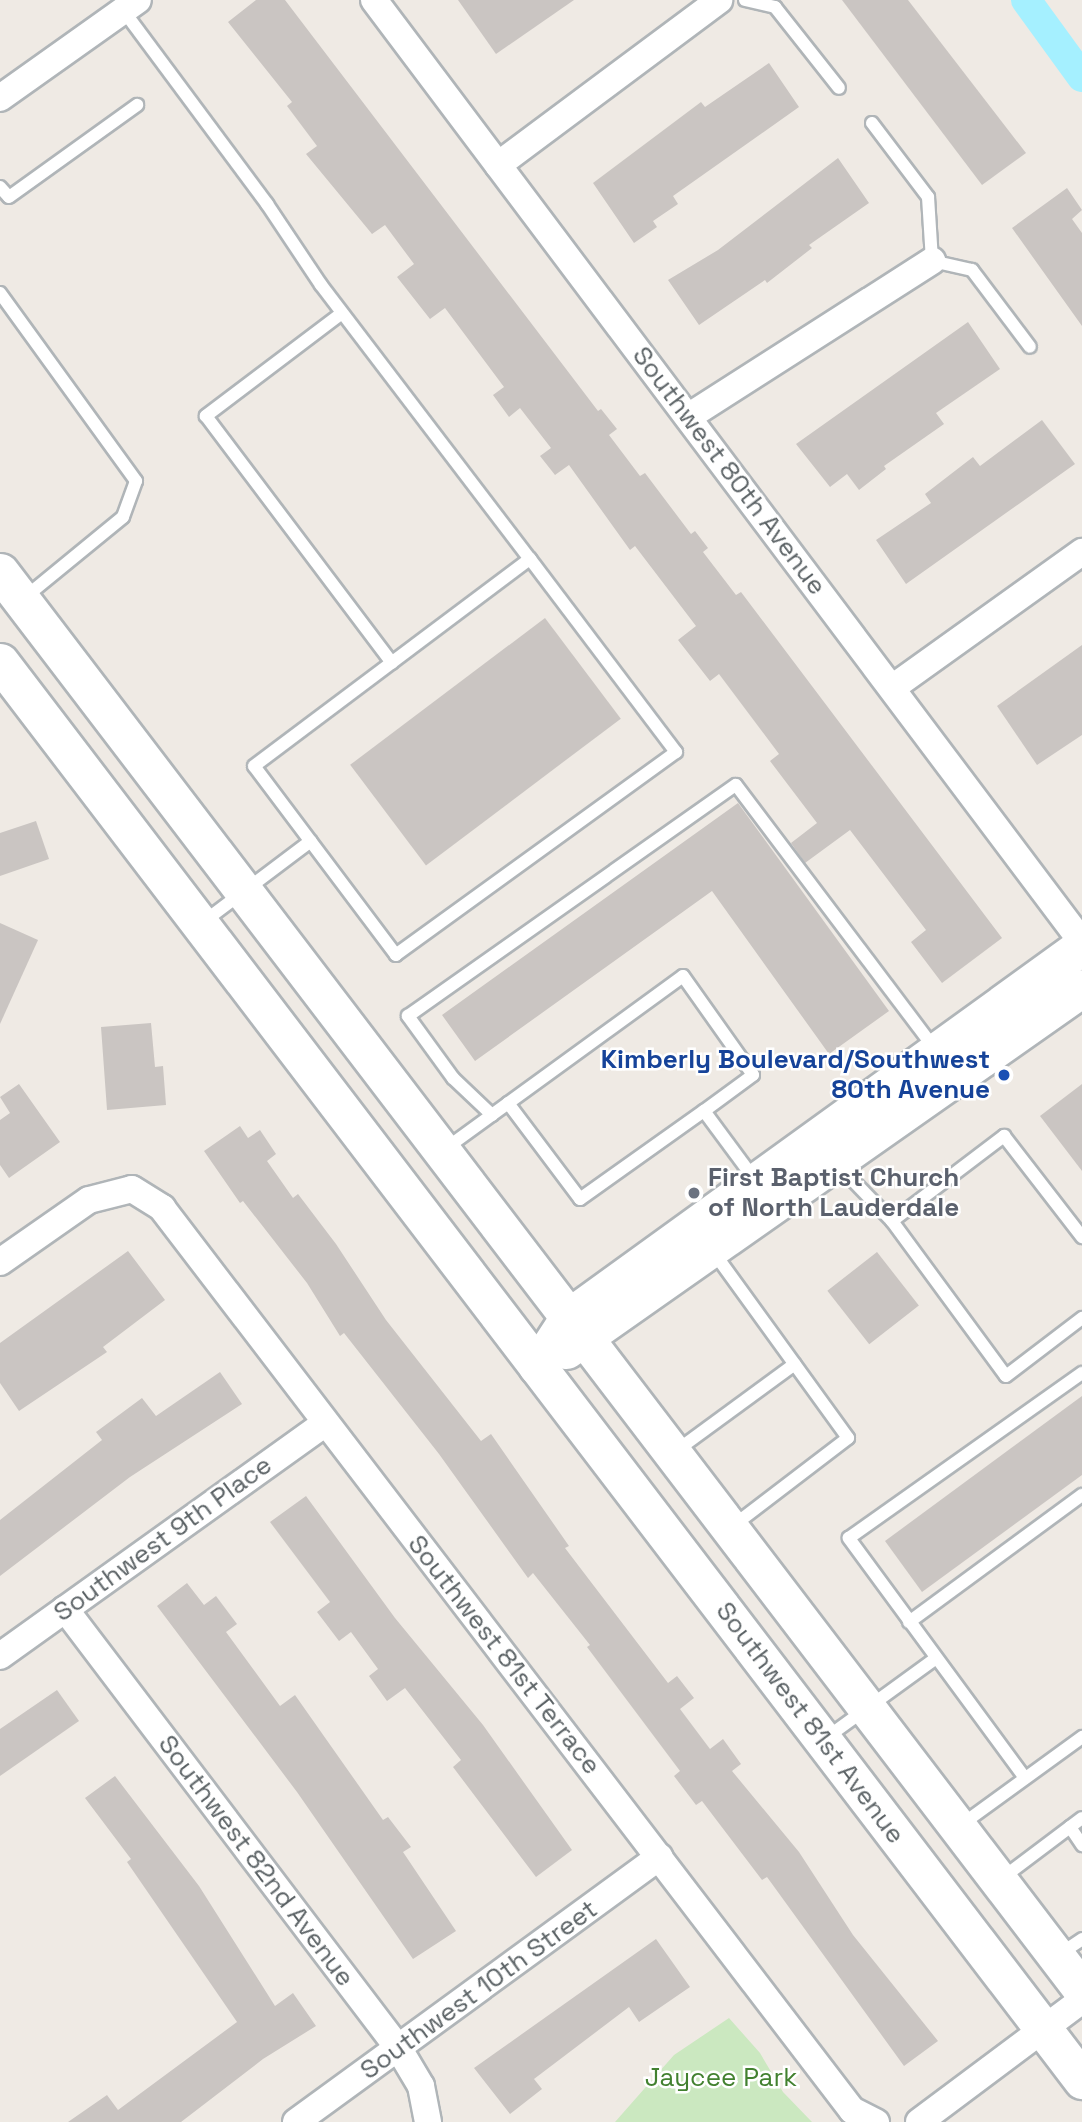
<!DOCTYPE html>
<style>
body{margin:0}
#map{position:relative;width:1082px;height:2122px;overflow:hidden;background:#efeae4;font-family:"Space Grotesk",sans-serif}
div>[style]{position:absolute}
.green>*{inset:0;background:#cbe8c0}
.canal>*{height:30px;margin:-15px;padding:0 15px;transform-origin:15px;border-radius:15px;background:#a5f0ff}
.building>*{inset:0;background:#cac5c2;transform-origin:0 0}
.roads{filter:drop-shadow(2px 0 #b0b5b8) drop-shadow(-2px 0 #b0b5b8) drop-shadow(0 2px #b0b5b8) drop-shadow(0 -2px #b0b5b8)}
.lane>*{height:12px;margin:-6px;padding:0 6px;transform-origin:6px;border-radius:6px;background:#fff}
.street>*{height:26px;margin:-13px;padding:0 13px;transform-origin:13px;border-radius:13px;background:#fff}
.secondary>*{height:37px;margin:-18.5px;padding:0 18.5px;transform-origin:18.5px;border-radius:18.5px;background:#fff}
.dots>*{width:19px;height:19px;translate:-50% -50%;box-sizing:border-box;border:4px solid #fff;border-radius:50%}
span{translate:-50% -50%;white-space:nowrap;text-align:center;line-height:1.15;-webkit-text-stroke:5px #fff;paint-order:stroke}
.street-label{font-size:26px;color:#5c6366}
.transit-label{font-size:26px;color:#164399;font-weight:700}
.right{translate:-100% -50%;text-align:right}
.worship-label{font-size:26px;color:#5b616d;font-weight:700}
.left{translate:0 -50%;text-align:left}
.park-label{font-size:26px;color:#428130}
</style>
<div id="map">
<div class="green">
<div style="clip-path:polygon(729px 2018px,760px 2053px,783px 2092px,812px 2122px,615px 2122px,674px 2055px)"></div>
</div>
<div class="canal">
<div style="left:1026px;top:0;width:95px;rotate:54deg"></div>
</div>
<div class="building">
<div style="clip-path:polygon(256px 0,285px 0,598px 411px,601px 409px,617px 429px,609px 435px,640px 476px,645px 473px,691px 534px,695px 531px,708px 548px,703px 552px,736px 595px,741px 592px,1002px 938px,942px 983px,911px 942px,926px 930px,850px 830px,805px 863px,791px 843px,817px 823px,770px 761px,779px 754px,719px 674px,710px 681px,678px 640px,696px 626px,635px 546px,630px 550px,569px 465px,555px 475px,540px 456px,551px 448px,520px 408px,509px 417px,493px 395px,504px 387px,445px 308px,430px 319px,397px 277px,414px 264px,385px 225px,372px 234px,306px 154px,317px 146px,287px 106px,292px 102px,228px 22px)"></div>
<div style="clip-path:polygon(458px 0,574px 0,496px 54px)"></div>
<div style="clip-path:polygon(842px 0,908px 0,1026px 153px,982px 185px)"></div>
<div style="clip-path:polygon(769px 63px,799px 107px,673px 196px,678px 204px,653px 221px,657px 227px,634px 243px,593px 183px,701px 102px,705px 107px)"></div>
<div style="clip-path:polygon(838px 158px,869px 203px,809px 245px,812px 248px,767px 283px,765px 280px,699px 325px,668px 280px,718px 250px)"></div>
<div style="clip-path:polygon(1067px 188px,1082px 210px,1072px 219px,1082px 233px,1082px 326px,1012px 228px)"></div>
<div style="clip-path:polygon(968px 322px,1000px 369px,936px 413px,944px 424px,884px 466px,886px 469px,859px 490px,847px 474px,830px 487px,796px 444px)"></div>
<div style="clip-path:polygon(1042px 420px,1075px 464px,906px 584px,876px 540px,931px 503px,925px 494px,973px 457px,980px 466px)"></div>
<div style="left:545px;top:618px;width:126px;height:244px;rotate:53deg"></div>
<div style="clip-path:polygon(1082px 645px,1082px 735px,1037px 765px,997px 706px)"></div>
<div style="clip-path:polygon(738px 803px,889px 1011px,829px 1054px,712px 891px,475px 1061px,442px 1015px)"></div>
<div style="clip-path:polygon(36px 821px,49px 859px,0 876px,0 833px)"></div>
<div style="clip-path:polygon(0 923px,38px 940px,0 1024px)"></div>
<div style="clip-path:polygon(151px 1023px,155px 1067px,163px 1066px,166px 1105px,107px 1110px,101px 1027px)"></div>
<div style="clip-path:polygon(19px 1084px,60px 1142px,9px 1178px,0 1165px,0 1120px,10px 1113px,0 1097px)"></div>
<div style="clip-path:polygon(1082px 1084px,1082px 1171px,1040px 1116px)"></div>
<div style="clip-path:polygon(240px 1126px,248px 1138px,260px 1130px,276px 1154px,267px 1161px,293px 1198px,298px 1194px,336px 1244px,386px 1320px,481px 1441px,491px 1434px,569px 1546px,565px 1548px,668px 1683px,677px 1676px,694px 1698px,680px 1709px,710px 1749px,723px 1739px,741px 1764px,732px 1771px,799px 1852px,853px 1935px,938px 2041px,904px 2066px,767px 1877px,762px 1880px,702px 1801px,696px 1805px,674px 1776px,680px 1771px,587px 1647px,590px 1645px,533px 1573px,528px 1578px,439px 1454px,344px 1333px,340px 1336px,307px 1283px,243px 1201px,240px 1203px,204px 1151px)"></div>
<div style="clip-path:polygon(128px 1251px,165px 1300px,103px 1347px,107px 1352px,19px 1411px,0 1383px,0 1343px)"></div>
<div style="left:877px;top:1252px;width:68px;height:63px;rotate:52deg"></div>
<div style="clip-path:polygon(220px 1372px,242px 1404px,130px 1477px,0 1576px,0 1520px,102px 1440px,96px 1432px,142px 1398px,156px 1416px)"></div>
<div style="clip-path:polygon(1082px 1396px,1082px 1475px,922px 1592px,885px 1541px)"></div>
<div style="clip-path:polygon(306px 1496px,395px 1618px,483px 1725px,572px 1850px,536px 1877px,453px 1767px,461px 1760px,405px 1688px,387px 1701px,369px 1676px,378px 1669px,351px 1632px,339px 1641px,317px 1612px,330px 1602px,270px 1522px)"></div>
<div style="clip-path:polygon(187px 1583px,204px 1605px,216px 1596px,237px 1624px,226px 1632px,280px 1706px,295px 1695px,383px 1820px,388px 1817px,411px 1847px,403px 1852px,456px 1931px,413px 1959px,297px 1792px,157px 1606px)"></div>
<div style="clip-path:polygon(57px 1690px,79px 1721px,0 1776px,0 1729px)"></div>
<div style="clip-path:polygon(115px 1776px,199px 1886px,275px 2006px,293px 1993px,316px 2026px,263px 2059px,181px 2122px,68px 2122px,107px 2095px,118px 2110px,237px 2022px,127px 1862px,131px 1859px,85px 1798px)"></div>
<div style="clip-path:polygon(656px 1939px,690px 1987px,639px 2022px,629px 2007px,534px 2079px,542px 2089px,510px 2114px,474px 2068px)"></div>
</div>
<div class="roads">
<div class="lane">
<div style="left:745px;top:0;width:31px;rotate:13deg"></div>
<div style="left:775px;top:7px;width:103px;rotate:51.7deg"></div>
<div style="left:123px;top:10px;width:242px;rotate:53.4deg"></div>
<div style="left:267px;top:204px;width:97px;rotate:56.3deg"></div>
<div style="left:321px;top:285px;width:345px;rotate:52.7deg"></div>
<div style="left:872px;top:123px;width:93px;rotate:52.9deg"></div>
<div style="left:928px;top:197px;width:64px;rotate:86.4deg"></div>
<div style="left:932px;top:261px;width:41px;rotate:12.7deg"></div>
<div style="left:972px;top:270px;width:96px;rotate:53deg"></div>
<div style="left:0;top:187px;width:13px;rotate:48deg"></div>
<div style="left:9px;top:197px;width:158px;rotate:-35.7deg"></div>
<div style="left:0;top:293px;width:232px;rotate:54.1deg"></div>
<div style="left:136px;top:481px;width:38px;rotate:110deg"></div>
<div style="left:123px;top:517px;width:128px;rotate:140.7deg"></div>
<div style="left:342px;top:313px;width:171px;rotate:142.9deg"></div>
<div style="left:206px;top:416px;width:309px;rotate:53deg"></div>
<div style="left:530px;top:559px;width:242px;rotate:52.9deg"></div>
<div style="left:676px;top:752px;width:346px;rotate:144.1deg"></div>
<div style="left:396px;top:955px;width:236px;rotate:-126.9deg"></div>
<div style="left:254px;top:766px;width:345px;rotate:-36.9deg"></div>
<div style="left:202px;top:923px;width:136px;rotate:-37deg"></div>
<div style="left:508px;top:1103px;width:120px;rotate:53.1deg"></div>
<div style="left:580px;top:1199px;width:152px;rotate:-35.4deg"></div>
<div style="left:492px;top:1115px;width:54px;rotate:-136.5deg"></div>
<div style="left:453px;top:1078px;width:77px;rotate:-126deg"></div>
<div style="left:408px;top:1016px;width:401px;rotate:-35.2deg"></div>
<div style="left:736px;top:785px;width:329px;rotate:53deg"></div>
<div style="left:445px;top:1149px;width:294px;rotate:-36deg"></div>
<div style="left:683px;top:976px;width:121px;rotate:54.7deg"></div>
<div style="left:753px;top:1075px;width:61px;rotate:143.7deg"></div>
<div style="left:704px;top:1111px;width:86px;rotate:53.5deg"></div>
<div style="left:836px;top:1163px;width:81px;rotate:46deg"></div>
<div style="left:892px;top:1221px;width:192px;rotate:53.7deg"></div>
<div style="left:1006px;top:1376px;width:96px;rotate:-37.3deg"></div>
<div style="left:892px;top:1221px;width:141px;rotate:-37.2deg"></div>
<div style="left:1004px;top:1136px;width:128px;rotate:52.3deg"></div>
<div style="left:712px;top:1250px;width:232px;rotate:54.1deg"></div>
<div style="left:848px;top:1438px;width:145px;rotate:142.6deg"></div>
<div style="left:676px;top:1451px;width:147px;rotate:-36.2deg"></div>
<div style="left:909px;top:1622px;width:215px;rotate:-36.3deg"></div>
<div style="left:826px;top:1738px;width:136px;rotate:-36deg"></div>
<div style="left:1025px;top:1778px;width:298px;rotate:-126.3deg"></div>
<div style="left:849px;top:1538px;width:286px;rotate:-35.3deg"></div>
<div style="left:961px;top:1825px;width:150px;rotate:-36deg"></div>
<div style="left:1070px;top:1827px;width:22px;rotate:56deg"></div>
<div style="left:1001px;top:1879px;width:101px;rotate:-37deg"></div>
<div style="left:1060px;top:1954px;width:27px;rotate:-34deg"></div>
</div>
<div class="street">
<div style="left:374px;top:0;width:1178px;rotate:53.07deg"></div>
<div style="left:0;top:98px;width:169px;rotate:-35.4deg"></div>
<div style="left:498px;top:165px;width:276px;rotate:-36.7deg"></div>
<div style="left:688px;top:417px;width:290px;rotate:-32.6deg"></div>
<div style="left:892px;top:688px;width:234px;rotate:-35.6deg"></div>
<div style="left:0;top:1262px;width:108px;rotate:-34.9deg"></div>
<div style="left:89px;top:1200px;width:44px;rotate:-14.3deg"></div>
<div style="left:132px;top:1189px;width:36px;rotate:32deg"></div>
<div style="left:162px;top:1208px;width:1136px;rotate:52.59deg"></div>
<div style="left:852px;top:2110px;width:27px;rotate:27deg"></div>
<div style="left:65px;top:1609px;width:552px;rotate:52.8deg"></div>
<div style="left:399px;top:2049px;width:43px;rotate:59.3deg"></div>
<div style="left:421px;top:2086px;width:37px;rotate:79deg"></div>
<div style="left:0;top:1656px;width:400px;rotate:-35.6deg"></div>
<div style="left:296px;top:2122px;width:450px;rotate:-36.1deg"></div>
<div style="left:919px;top:2122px;width:204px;rotate:-36.8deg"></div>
</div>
<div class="secondary">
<div style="left:0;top:572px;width:1784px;rotate:52.65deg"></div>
<div style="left:0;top:662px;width:1784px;rotate:52.65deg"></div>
<div style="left:566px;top:1350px;width:630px;rotate:-35.05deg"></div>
<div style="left:537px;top:1366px;width:59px;rotate:-56.9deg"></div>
<div style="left:569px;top:1317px;width:633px;rotate:-35.87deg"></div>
</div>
</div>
<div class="dots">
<div style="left:1004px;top:1075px;background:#1a4fb4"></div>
<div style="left:694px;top:1193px;background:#6b7280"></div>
</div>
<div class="street-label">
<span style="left:729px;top:471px;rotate:53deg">Southwest 80th Avenue</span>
<span style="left:163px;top:1539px;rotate:-36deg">Southwest 9th Place</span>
<span style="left:504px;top:1655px;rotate:52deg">Southwest 81st Terrace</span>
<span style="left:810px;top:1723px;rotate:53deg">Southwest 81st Avenue</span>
<span style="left:256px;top:1861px;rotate:53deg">Southwest 82nd Avenue</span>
<span style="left:479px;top:1990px;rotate:-36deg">Southwest 10th Street</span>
</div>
<div class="transit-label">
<span class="right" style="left:990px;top:1075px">Kimberly Boulevard/Southwest<br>80th Avenue</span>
</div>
<div class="worship-label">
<span class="left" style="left:708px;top:1193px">First Baptist Church<br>of North Lauderdale</span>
</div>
<div class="park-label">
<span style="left:721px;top:2078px">Jaycee Park</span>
</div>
</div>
